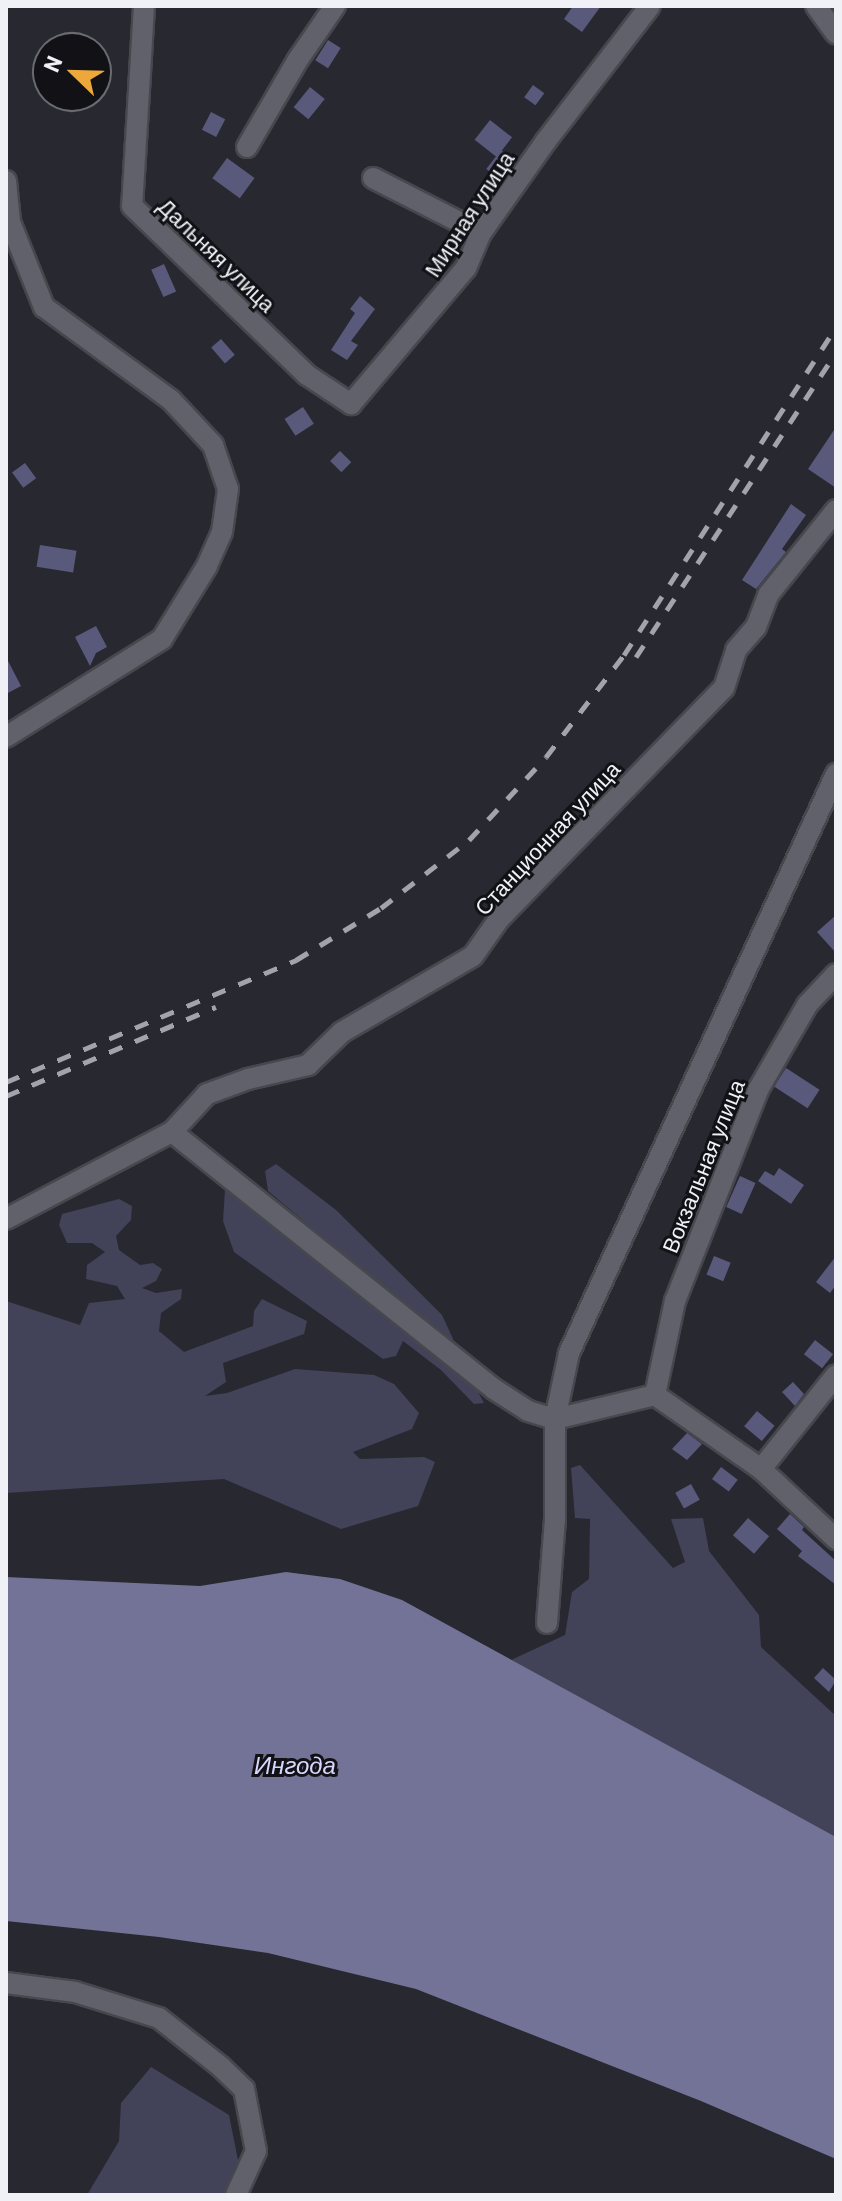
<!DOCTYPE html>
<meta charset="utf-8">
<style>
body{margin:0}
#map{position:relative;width:842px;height:2201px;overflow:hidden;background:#282831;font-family:Barlow,sans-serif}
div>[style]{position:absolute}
.green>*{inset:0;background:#424259}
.water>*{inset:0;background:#737397}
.building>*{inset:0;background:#59597b;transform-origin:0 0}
.roads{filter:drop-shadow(2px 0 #47474e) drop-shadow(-2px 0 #47474e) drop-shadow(0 2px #47474e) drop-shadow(0 -2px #47474e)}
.street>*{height:20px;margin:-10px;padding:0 10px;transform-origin:10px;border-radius:10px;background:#61616c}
.rail>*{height:5px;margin-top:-2.5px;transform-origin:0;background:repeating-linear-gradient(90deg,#a3a3ab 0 14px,transparent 0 28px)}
span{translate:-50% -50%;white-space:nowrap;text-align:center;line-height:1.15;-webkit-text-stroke:6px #111116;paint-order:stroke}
.street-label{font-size:22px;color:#f0f1f7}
.water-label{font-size:24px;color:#d6d7fc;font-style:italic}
.frame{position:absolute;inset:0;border:8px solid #f0f1f7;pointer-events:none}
.north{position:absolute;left:32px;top:32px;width:80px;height:80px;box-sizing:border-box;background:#111116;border:2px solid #6a6b70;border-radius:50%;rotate:293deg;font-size:22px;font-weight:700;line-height:32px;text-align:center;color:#f0f1f7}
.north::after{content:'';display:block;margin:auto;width:28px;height:36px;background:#eda83b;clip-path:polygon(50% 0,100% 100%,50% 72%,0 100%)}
</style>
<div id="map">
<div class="green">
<div style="clip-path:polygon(276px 1164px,336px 1210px,406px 1279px,442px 1315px,454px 1341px,428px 1325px,268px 1191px,265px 1171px)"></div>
<div style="clip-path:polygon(225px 1190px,240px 1196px,475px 1386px,484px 1403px,474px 1404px,441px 1370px,403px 1341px,396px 1356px,383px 1359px,234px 1252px,223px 1221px)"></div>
<div style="clip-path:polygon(119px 1199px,132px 1206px,131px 1220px,116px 1236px,119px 1250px,140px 1265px,153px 1263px,162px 1269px,156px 1281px,142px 1288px,156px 1293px,182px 1289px,181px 1299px,161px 1313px,159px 1331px,184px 1352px,253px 1326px,254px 1311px,262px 1299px,307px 1321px,304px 1334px,223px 1363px,226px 1382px,205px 1396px,227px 1393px,295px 1369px,374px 1375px,394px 1384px,419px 1413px,412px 1429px,353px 1452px,360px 1459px,424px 1457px,435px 1462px,418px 1506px,341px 1529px,224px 1479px,6px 1493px,6px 1301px,80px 1325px,89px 1303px,125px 1299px,117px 1286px,86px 1279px,87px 1265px,105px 1252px,92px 1243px,67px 1243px,59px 1225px,62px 1214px)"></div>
<div style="clip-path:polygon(580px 1465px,673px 1568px,685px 1562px,671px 1519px,703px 1518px,709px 1551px,759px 1615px,761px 1647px,836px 1716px,836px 1837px,511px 1660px,565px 1635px,572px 1592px,589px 1579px,590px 1519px,575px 1518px,571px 1468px)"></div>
<div style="clip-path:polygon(151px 2067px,229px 2115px,240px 2170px,229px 2195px,87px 2195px,119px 2141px,121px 2103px)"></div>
</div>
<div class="water">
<div style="clip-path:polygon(286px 1572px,340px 1579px,402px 1600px,836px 1837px,836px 2159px,701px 2101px,416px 1989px,268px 1953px,159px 1937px,6px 1921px,6px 1577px,200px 1586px)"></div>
</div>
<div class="building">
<div style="clip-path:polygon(573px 6px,601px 6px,582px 32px,564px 19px)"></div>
<div style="left:328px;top:40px;width:15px;height:24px;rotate:32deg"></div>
<div style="left:533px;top:85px;width:14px;height:15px;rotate:36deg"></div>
<div style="left:310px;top:87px;width:19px;height:26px;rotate:39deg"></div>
<div style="left:211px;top:112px;width:16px;height:20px;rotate:27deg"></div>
<div style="left:490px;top:120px;width:28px;height:25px;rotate:38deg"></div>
<div style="left:501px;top:150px;width:16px;height:24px;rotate:38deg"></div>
<div style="left:227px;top:158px;width:34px;height:25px;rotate:36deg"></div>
<div style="left:164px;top:264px;width:30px;height:14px;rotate:66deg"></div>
<div style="clip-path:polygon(360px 296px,375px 309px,351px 341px,358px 345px,347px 360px,331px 350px,355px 313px,350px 309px)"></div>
<div style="left:221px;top:339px;width:21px;height:13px;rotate:49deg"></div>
<div style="left:303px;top:407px;width:20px;height:22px;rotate:57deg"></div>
<div style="clip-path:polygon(836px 427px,836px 488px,808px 469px)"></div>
<div style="left:340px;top:451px;width:16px;height:14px;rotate:45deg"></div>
<div style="left:25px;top:463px;width:19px;height:16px;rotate:54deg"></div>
<div style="clip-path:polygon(791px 504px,806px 515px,782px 549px,786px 552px,756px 589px,742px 580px)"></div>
<div style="left:40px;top:545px;width:37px;height:22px;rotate:9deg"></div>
<div style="clip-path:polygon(96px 626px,107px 647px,96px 653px,90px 666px,75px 637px)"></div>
<div style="clip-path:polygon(6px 657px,21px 686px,6px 694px)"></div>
<div style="clip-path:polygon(836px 915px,836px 953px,817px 932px)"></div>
<div style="left:786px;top:1068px;width:40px;height:22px;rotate:33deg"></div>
<div style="clip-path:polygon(779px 1168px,804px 1185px,791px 1204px,758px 1181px,765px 1171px,774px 1176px)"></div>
<div style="left:740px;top:1176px;width:17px;height:34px;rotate:24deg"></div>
<div style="left:714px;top:1256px;width:18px;height:20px;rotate:22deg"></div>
<div style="clip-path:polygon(836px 1256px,836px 1285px,830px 1293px,816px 1282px)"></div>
<div style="left:815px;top:1340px;width:23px;height:18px;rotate:38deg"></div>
<div style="clip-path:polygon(793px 1382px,804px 1394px,795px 1406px,782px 1392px)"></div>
<div style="left:757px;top:1411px;width:23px;height:20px;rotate:40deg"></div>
<div style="clip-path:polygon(687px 1433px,702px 1444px,687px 1460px,672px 1449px)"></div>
<div style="left:721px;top:1467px;width:21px;height:15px;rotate:37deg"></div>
<div style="left:691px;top:1484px;width:18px;height:18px;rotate:61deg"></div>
<div style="clip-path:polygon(790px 1514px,804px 1527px,802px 1530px,836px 1561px,836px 1585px,798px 1556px,802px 1551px,777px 1529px)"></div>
<div style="left:748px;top:1518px;width:28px;height:23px;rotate:41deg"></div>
<div style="clip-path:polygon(823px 1668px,836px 1680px,829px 1692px,814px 1678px)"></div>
</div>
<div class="roads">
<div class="street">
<div style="left:144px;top:6px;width:200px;rotate:93.4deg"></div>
<div style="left:132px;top:206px;width:243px;rotate:44deg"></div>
<div style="left:307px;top:375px;width:53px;rotate:33.4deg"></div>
<div style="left:351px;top:404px;width:178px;rotate:-49.8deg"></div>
<div style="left:466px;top:268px;width:38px;rotate:-67deg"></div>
<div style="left:481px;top:233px;width:113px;rotate:-54.8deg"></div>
<div style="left:546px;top:141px;width:170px;rotate:-52.4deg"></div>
<div style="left:816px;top:6px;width:34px;rotate:54deg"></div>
<div style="left:247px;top:147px;width:99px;rotate:-59.8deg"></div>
<div style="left:297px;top:61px;width:67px;rotate:-55.4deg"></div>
<div style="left:373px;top:178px;width:121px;rotate:27deg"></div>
<div style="left:6px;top:181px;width:41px;rotate:84.4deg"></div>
<div style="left:10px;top:222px;width:92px;rotate:68.2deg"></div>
<div style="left:44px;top:307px;width:157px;rotate:36.2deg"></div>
<div style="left:171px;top:400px;width:62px;rotate:47deg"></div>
<div style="left:213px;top:445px;width:46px;rotate:71.2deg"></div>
<div style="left:228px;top:489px;width:43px;rotate:97.9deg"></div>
<div style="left:222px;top:532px;width:37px;rotate:114deg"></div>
<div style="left:207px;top:566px;width:86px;rotate:121.7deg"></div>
<div style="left:162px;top:639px;width:184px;rotate:147.9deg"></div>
<div style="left:172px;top:1132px;width:52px;rotate:-47.4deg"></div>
<div style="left:207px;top:1094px;width:44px;rotate:-20.1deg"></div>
<div style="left:248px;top:1079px;width:62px;rotate:-13.1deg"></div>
<div style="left:308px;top:1065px;width:47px;rotate:-44.1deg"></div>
<div style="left:342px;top:1032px;width:151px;rotate:-30.1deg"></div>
<div style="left:473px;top:956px;width:45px;rotate:-54.9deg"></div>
<div style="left:499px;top:919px;width:322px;rotate:-45.8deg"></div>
<div style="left:724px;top:688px;width:40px;rotate:-72deg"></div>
<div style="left:736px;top:650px;width:30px;rotate:-49deg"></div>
<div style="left:756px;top:627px;width:34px;rotate:-69deg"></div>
<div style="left:768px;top:595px;width:109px;rotate:-51.3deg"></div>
<div style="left:6px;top:1219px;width:187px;rotate:-27.7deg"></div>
<div style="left:172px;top:1132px;width:412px;rotate:38.6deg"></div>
<div style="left:494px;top:1389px;width:40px;rotate:32.9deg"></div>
<div style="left:528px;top:1411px;width:28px;rotate:17deg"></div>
<div style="left:555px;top:1419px;width:103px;rotate:-13.5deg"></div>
<div style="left:655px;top:1395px;width:129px;rotate:34.9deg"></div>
<div style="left:761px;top:1469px;width:103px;rotate:43deg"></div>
<div style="left:655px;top:1395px;width:96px;rotate:-78deg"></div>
<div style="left:675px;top:1301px;width:227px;rotate:-68.5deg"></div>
<div style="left:758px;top:1090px;width:98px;rotate:-60deg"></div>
<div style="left:807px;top:1005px;width:42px;rotate:-46.9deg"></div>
<div style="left:761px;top:1469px;width:120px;rotate:-51.4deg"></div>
<div style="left:547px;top:1623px;width:103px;rotate:-85.6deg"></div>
<div style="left:555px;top:1520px;width:101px;rotate:-90deg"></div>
<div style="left:555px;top:1419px;width:67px;rotate:-78deg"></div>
<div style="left:569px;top:1353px;width:638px;rotate:-65.24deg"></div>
<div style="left:6px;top:1983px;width:70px;rotate:7.4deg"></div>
<div style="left:75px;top:1992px;width:88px;rotate:17.2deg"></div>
<div style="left:159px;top:2018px;width:79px;rotate:38.3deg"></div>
<div style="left:221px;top:2067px;width:32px;rotate:44deg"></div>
<div style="left:244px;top:2089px;width:63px;rotate:79deg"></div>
<div style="left:256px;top:2151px;width:48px;rotate:114.4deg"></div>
</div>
</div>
<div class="rail">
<div style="left:636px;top:657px;width:365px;rotate:-56.7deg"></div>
<div style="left:6px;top:1082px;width:315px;rotate:-22.8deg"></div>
<div style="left:296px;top:960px;width:100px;rotate:-31.5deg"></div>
<div style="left:381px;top:908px;width:111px;rotate:-37.7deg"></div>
<div style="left:469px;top:840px;width:113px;rotate:-47.1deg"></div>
<div style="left:546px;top:757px;width:128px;rotate:-52.6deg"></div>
<div style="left:624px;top:655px;width:391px;rotate:-57.1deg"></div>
<div style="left:6px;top:1096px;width:228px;rotate:-23deg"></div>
</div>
<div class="street-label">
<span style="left:469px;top:214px;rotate:-57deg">Мирная улица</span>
<span style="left:217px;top:255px;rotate:44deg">Дальняя улица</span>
<span style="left:547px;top:838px;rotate:-47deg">Станционная улица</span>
<span style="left:703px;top:1166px;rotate:-68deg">Вокзальная улица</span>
</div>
<div class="water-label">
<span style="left:295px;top:1765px">Ингода</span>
</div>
<div class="frame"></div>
<div class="north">N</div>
</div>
